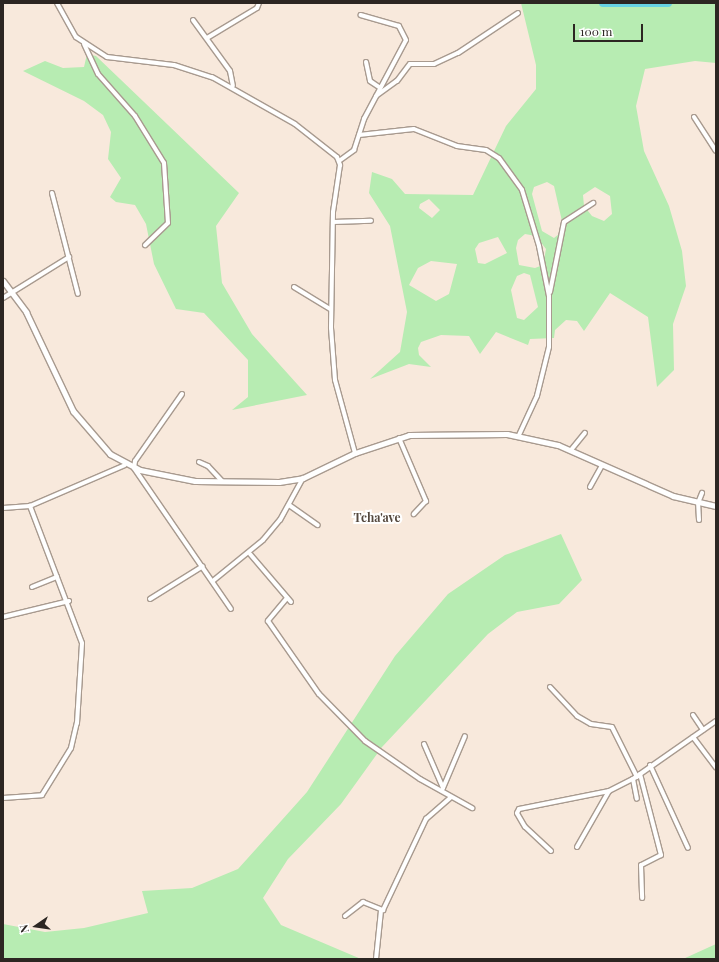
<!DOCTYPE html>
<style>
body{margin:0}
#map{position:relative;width:719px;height:962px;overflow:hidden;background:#f8e9dc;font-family:"Playfair Display",serif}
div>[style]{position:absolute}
.green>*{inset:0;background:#b7ecb2}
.river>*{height:8px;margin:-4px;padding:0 4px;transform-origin:4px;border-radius:4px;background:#66d2e2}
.roads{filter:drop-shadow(1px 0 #a89a8f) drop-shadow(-1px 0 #a89a8f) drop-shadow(0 1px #a89a8f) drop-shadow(0 -1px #a89a8f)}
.minor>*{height:4px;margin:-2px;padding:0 2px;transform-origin:2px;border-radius:2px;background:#fff}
.tertiary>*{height:5px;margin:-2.5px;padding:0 2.5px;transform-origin:2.5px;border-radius:2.5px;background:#fff}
span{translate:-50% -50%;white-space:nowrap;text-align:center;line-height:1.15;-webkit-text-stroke:4px #fff;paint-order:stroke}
.quarter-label{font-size:12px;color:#54483e;font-weight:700}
.frame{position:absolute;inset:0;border:4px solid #2c2622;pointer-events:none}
.north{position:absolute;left:16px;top:906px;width:40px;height:40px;-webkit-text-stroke:3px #fff;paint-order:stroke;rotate:257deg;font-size:11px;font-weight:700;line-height:16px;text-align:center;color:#2c2622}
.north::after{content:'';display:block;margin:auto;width:14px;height:18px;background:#2c2622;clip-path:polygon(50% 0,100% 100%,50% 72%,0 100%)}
.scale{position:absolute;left:573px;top:24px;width:70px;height:18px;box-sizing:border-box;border:2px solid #2c2622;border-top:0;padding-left:5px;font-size:12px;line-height:14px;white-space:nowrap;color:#2c2622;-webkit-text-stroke:3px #fff;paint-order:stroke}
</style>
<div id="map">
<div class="green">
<div style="clip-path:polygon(evenodd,521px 3px,716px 3px,716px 63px,695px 61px,645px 69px,636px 106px,644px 151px,669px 206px,682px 251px,686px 286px,673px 324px,674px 370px,657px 387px,648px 317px,610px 293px,584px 331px,577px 321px,566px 320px,555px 330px,554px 338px,530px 339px,528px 345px,496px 332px,480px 354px,469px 336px,441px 335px,421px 342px,418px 348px,419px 355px,431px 367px,409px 364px,370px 379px,400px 352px,407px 312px,390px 226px,369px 193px,372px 172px,392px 179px,405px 194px,473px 195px,506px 126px,536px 89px,536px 65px,521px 3px,547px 182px,554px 186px,564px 230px,554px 238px,542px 231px,532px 194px,534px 187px,547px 182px,521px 3px,595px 187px,610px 196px,612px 214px,604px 221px,592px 216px,584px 206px,583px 195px,595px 187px,521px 3px,429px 199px,440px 210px,432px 218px,419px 208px,420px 204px,429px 199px,521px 3px,525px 234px,536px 236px,546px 249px,543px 265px,535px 268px,519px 265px,516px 248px,518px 240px,525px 234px,521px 3px,498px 237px,507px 253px,485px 264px,478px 263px,475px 249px,479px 243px,498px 237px,521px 3px,431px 261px,457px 264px,449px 294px,436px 301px,409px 285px,418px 268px,431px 261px,521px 3px,524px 273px,530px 275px,538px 307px,524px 320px,517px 318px,511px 290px,517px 276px,524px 273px)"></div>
<div style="clip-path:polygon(87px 54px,96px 56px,239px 193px,216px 226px,222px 283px,252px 334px,307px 395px,232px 410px,248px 397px,248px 360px,204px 313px,176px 309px,154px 264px,146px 224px,135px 205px,116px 202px,110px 197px,121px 178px,108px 159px,111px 132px,103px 115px,84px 101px,23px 71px,45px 61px,63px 68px,84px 67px)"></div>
<div style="clip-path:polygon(561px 534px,582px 580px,559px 604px,517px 612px,488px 634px,382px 747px,341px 804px,288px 859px,263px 898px,281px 925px,361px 959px,3px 959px,3px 924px,45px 932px,84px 928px,148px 913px,142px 891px,192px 888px,238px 869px,307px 792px,395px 656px,448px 594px,505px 555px)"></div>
<div style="clip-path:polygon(716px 944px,716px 959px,683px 959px)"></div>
</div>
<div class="river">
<div style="left:603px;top:3px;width:65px"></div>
</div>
<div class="roads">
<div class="minor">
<div style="left:57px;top:3px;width:39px;rotate:61deg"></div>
<div style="left:76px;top:37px;width:37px;rotate:33deg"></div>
<div style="left:107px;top:57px;width:67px;rotate:6.8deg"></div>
<div style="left:174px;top:65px;width:40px;rotate:18deg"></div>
<div style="left:212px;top:77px;width:95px;rotate:29.5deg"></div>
<div style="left:295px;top:124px;width:53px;rotate:38.2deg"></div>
<div style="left:337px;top:157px;width:9px;rotate:69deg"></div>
<div style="left:340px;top:165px;width:48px;rotate:98.5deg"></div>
<div style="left:333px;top:212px;width:116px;rotate:91deg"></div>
<div style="left:331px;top:328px;width:52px;rotate:85.6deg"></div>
<div style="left:335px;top:380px;width:76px;rotate:74.7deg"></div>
<div style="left:193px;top:20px;width:63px;rotate:54deg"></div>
<div style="left:230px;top:71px;width:15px;rotate:79deg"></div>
<div style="left:207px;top:38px;width:58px;rotate:-31deg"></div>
<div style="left:257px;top:8px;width:5px;rotate:-68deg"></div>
<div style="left:84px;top:44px;width:33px;rotate:65deg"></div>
<div style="left:98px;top:74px;width:56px;rotate:48.6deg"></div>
<div style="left:135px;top:116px;width:55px;rotate:58.3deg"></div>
<div style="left:164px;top:163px;width:60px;rotate:86.2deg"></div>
<div style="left:168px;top:223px;width:32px;rotate:136deg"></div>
<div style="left:366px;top:62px;width:19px;rotate:78deg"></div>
<div style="left:370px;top:81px;width:11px;rotate:34deg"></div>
<div style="left:376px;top:96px;width:26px;rotate:-36deg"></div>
<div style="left:397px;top:81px;width:21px;rotate:-53deg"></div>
<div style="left:410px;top:64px;width:24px"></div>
<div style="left:434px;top:64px;width:26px;rotate:-25deg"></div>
<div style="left:458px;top:53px;width:72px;rotate:-33.7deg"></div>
<div style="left:694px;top:117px;width:40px;rotate:57.1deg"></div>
<div style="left:359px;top:135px;width:55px;rotate:-6.2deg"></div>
<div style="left:414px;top:129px;width:46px;rotate:21.6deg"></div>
<div style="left:457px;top:146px;width:29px;rotate:8deg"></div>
<div style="left:486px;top:150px;width:15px;rotate:32deg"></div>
<div style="left:499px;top:158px;width:39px;rotate:54deg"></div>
<div style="left:522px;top:190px;width:59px;rotate:73.1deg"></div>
<div style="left:539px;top:246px;width:51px;rotate:78.7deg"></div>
<div style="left:549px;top:296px;width:51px;rotate:90deg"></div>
<div style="left:549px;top:347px;width:50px;rotate:103.8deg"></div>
<div style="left:537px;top:396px;width:43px;rotate:114.8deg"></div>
<div style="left:339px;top:161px;width:19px;rotate:-36deg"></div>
<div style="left:354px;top:150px;width:33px;rotate:-72deg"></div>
<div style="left:364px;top:119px;width:89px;rotate:-62deg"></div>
<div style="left:406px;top:40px;width:16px;rotate:-117deg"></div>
<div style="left:399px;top:26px;width:40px;rotate:-164deg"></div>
<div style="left:52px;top:193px;width:104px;rotate:75.6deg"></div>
<div style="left:333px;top:222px;width:38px;rotate:-2deg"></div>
<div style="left:294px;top:287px;width:42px;rotate:31.4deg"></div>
<div style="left:550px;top:292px;width:71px;rotate:-78.7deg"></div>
<div style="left:564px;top:222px;width:35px;rotate:-33deg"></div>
<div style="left:3px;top:298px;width:78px;rotate:-31.8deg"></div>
<div style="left:182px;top:394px;width:82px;rotate:125deg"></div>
<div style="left:135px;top:461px;width:7px;rotate:98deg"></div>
<div style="left:134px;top:468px;width:171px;rotate:55.5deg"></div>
<div style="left:399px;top:438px;width:69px;rotate:66.8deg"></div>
<div style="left:426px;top:501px;width:18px;rotate:133deg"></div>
<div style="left:571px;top:450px;width:22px;rotate:-51deg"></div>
<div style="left:199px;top:462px;width:10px;rotate:24deg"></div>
<div style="left:208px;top:466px;width:21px;rotate:47deg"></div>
<div style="left:590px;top:487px;width:25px;rotate:-61deg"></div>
<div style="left:289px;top:505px;width:35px;rotate:35deg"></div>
<div style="left:3px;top:508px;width:27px;rotate:-4deg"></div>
<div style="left:30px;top:506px;width:103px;rotate:-23.3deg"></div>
<div style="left:699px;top:520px;width:17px;rotate:-93deg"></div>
<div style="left:698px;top:503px;width:11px;rotate:-68deg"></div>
<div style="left:250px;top:554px;width:63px;rotate:49.5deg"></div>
<div style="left:214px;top:580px;width:63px;rotate:-39.2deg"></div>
<div style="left:263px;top:540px;width:26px;rotate:-50deg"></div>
<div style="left:280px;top:520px;width:48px;rotate:-61.3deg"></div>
<div style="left:32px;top:587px;width:27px;rotate:-22deg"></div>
<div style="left:287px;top:598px;width:30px;rotate:130deg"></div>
<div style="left:268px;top:621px;width:89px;rotate:55.1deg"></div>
<div style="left:319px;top:694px;width:66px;rotate:45.6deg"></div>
<div style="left:365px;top:741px;width:67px;rotate:34.6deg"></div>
<div style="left:420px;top:779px;width:60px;rotate:29.1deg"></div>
<div style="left:150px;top:599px;width:62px;rotate:-31.9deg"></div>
<div style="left:3px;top:617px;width:68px;rotate:-13.6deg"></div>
<div style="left:550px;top:687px;width:40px;rotate:47deg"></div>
<div style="left:577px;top:716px;width:16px;rotate:30deg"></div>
<div style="left:591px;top:724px;width:21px;rotate:8deg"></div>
<div style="left:612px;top:727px;width:56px;rotate:63.4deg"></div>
<div style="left:693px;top:715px;width:18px;rotate:56deg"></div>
<div style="left:693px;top:737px;width:38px;rotate:53deg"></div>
<div style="left:424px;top:744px;width:48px;rotate:66.6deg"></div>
<div style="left:650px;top:765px;width:91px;rotate:65.4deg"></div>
<div style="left:640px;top:774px;width:84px;rotate:75.5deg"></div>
<div style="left:661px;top:855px;width:22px;rotate:153deg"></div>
<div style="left:641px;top:865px;width:33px;rotate:88deg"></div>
<div style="left:633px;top:779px;width:20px;rotate:79deg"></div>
<div style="left:443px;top:788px;width:56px;rotate:-67.1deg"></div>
<div style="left:3px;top:798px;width:39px;rotate:-4deg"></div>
<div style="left:42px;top:795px;width:55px;rotate:-58.3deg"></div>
<div style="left:71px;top:748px;width:26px;rotate:-77deg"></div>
<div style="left:77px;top:723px;width:80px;rotate:-86.4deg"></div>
<div style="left:82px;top:643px;width:147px;rotate:-110.8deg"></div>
<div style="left:577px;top:847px;width:64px;rotate:-60.3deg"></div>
<div style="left:609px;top:791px;width:27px;rotate:-27deg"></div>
<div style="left:633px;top:779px;width:101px;rotate:-34.9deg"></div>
<div style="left:551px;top:851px;width:35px;rotate:-137deg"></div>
<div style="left:525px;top:827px;width:16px;rotate:-120deg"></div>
<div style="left:517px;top:813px;width:4px;rotate:-63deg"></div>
<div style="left:519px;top:809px;width:92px;rotate:-11.3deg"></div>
<div style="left:345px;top:916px;width:23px;rotate:-38deg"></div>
<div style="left:363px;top:902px;width:22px;rotate:22deg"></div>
<div style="left:383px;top:910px;width:101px;rotate:-64.7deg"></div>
<div style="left:426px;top:819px;width:33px;rotate:-41deg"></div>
<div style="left:376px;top:959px;width:48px;rotate:-84.1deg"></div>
</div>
<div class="tertiary">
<div style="left:3px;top:281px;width:39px;rotate:53deg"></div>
<div style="left:26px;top:312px;width:110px;rotate:64.6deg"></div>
<div style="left:73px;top:411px;width:57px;rotate:49.3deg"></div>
<div style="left:110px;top:454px;width:34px;rotate:28deg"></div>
<div style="left:140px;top:470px;width:56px;rotate:11.3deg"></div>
<div style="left:195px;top:481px;width:84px;rotate:0.7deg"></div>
<div style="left:279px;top:482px;width:24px;rotate:-9deg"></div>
<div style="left:303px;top:478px;width:58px;rotate:-25.7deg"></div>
<div style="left:355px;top:453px;width:57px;rotate:-18.4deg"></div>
<div style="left:409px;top:435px;width:98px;rotate:-0.6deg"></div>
<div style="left:507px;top:434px;width:52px;rotate:12.2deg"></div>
<div style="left:558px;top:445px;width:126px;rotate:23.9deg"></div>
<div style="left:673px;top:496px;width:44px;rotate:13.1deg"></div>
</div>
</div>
<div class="quarter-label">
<span style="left:377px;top:518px">Tcha'ave</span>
</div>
<div class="frame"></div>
<div class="north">N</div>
<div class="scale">100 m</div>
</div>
